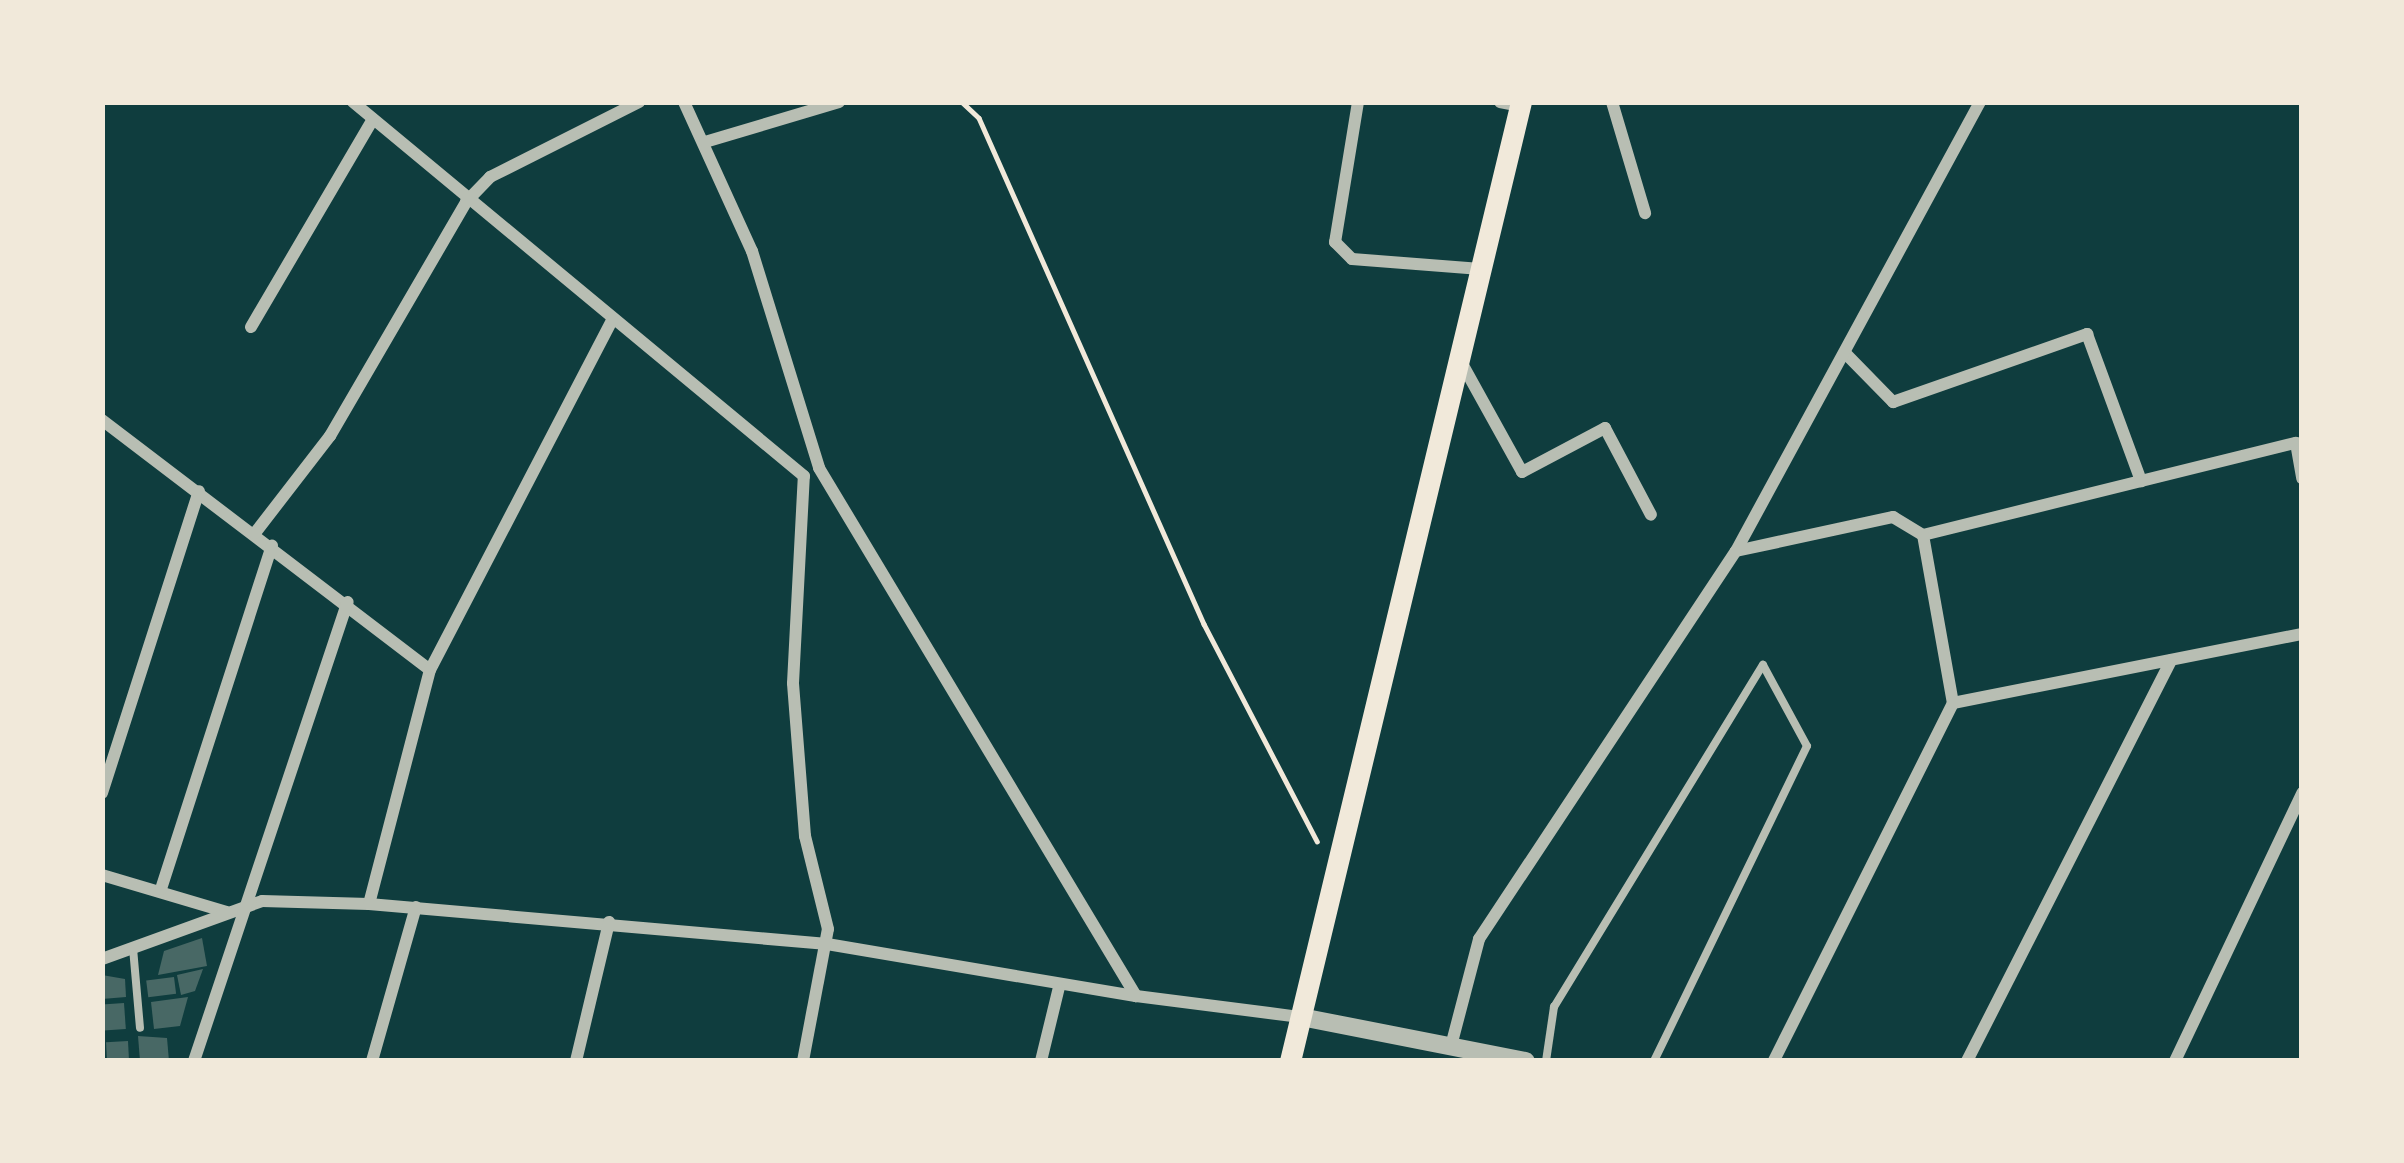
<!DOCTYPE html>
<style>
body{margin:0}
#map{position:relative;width:2404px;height:1163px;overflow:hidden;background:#0f3d3e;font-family:"Fira Sans",sans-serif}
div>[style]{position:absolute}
.building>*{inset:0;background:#486865;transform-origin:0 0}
.path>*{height:4.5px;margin:-2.25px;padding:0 2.25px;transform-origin:2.25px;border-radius:2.25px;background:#f1e9da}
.service>*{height:8px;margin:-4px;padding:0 4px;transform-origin:4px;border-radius:4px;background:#b8beb3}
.minor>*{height:12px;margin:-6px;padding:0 6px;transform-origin:6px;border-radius:6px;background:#b8beb3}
.tertiary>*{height:18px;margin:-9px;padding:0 9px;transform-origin:9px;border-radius:9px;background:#b8beb3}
.secondary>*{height:21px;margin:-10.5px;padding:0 10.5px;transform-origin:10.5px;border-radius:10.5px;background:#f1e9da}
span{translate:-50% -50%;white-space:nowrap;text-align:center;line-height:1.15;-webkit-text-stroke:12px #f1e9da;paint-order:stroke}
.frame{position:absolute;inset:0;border:105px solid #f1e9da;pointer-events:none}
</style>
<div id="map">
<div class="building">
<div style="clip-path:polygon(202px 938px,207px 966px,158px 975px,164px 951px)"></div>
<div style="clip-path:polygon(203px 969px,195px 991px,181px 995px,177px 975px)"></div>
<div style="clip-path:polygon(102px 975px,125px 979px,126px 997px,102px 999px)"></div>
<div style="left:174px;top:977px;width:17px;height:28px;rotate:83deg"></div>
<div style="clip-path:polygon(188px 997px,180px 1026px,154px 1029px,151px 1002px)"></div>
<div style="left:124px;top:1003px;width:26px;height:22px;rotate:86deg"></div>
<div style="clip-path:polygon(138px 1036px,167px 1038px,169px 1061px,140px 1061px)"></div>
<div style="left:128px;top:1041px;width:20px;height:22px;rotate:87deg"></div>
</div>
<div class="path">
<div style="left:962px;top:102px;width:23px;rotate:43deg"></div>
<div style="left:979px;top:118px;width:554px;rotate:66.03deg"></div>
<div style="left:1204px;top:624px;width:245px;rotate:62.5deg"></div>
<div style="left:102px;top:343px;width:8px;rotate:90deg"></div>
</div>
<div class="service">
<div style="left:133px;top:948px;width:80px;rotate:85deg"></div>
<div style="left:1546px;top:1061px;width:55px;rotate:-81.6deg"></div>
<div style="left:1554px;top:1007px;width:401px;rotate:-58.6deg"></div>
<div style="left:1763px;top:665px;width:92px;rotate:61.5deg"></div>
<div style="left:1807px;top:746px;width:350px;rotate:115.9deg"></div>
</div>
<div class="minor">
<div style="left:353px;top:102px;width:586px;rotate:39.67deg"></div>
<div style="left:684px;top:102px;width:164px;rotate:65.5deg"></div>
<div style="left:752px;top:251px;width:227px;rotate:72.8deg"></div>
<div style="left:819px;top:468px;width:616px;rotate:59.02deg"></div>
<div style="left:1136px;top:996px;width:166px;rotate:7.3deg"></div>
<div style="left:1358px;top:102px;width:142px;rotate:99.3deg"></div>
<div style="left:1335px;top:242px;width:24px;rotate:45deg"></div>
<div style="left:1352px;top:259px;width:129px;rotate:4.4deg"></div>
<div style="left:1500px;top:102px;width:20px;rotate:11deg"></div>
<div style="left:1612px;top:102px;width:116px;rotate:73.4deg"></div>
<div style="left:705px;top:142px;width:140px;rotate:-16.6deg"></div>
<div style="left:251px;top:327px;width:241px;rotate:-59.6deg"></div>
<div style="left:1847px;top:355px;width:66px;rotate:45.6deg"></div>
<div style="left:1893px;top:402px;width:206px;rotate:-19.3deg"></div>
<div style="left:2087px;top:334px;width:157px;rotate:69.8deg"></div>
<div style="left:1460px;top:360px;width:128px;rotate:61deg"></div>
<div style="left:1522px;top:472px;width:94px;rotate:-27.9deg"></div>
<div style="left:1605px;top:428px;width:98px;rotate:62.1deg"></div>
<div style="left:102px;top:420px;width:412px;rotate:37.3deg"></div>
<div style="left:255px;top:533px;width:123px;rotate:-52.3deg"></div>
<div style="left:330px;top:436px;width:271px;rotate:-59.8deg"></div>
<div style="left:466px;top:202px;width:35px;rotate:-46deg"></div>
<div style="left:490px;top:177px;width:167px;rotate:-26.7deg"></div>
<div style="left:1923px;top:535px;width:384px;rotate:-13.9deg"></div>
<div style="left:2296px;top:443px;width:36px;rotate:80deg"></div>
<div style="left:1736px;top:551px;width:161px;rotate:-12.2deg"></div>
<div style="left:1893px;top:517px;width:35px;rotate:31deg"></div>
<div style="left:1923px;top:535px;width:171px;rotate:79.9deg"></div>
<div style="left:1953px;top:703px;width:400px;rotate:116.6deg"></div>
<div style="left:1953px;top:703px;width:356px;rotate:-11.2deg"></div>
<div style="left:102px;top:793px;width:317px;rotate:-72.2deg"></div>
<div style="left:102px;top:875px;width:130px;rotate:16.5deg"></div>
<div style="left:161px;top:889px;width:361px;rotate:-72.1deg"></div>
<div style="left:369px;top:904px;width:242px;rotate:-75.4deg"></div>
<div style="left:430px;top:670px;width:394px;rotate:-62.5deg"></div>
<div style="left:102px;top:959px;width:170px;rotate:-19.9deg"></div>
<div style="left:262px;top:901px;width:107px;rotate:1.6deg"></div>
<div style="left:369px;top:904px;width:460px;rotate:5deg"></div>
<div style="left:827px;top:944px;width:313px;rotate:9.6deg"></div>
<div style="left:1451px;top:1046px;width:111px;rotate:-75.3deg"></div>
<div style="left:1479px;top:939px;width:465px;rotate:-56.5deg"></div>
<div style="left:1736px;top:551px;width:511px;rotate:-61.48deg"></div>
<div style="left:194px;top:1061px;width:484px;rotate:-71.5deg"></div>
<div style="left:372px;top:1061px;width:160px;rotate:-74.1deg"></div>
<div style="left:576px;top:1061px;width:143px;rotate:-76.6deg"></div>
<div style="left:803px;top:1061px;width:134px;rotate:-79.3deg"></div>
<div style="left:828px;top:929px;width:96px;rotate:-103.9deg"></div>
<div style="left:805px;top:836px;width:153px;rotate:-94.5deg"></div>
<div style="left:793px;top:683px;width:207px;rotate:-87deg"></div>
<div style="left:1041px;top:1061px;width:76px;rotate:-76.3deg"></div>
<div style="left:1967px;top:1061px;width:450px;rotate:-63deg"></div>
<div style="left:2175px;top:1061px;width:297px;rotate:-64.6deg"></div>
</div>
<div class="tertiary">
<div style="left:1301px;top:1017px;width:229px;rotate:11.1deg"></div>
</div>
<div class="secondary">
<div style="left:1290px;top:1061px;width:986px;rotate:-76.46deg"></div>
</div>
<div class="frame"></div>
</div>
